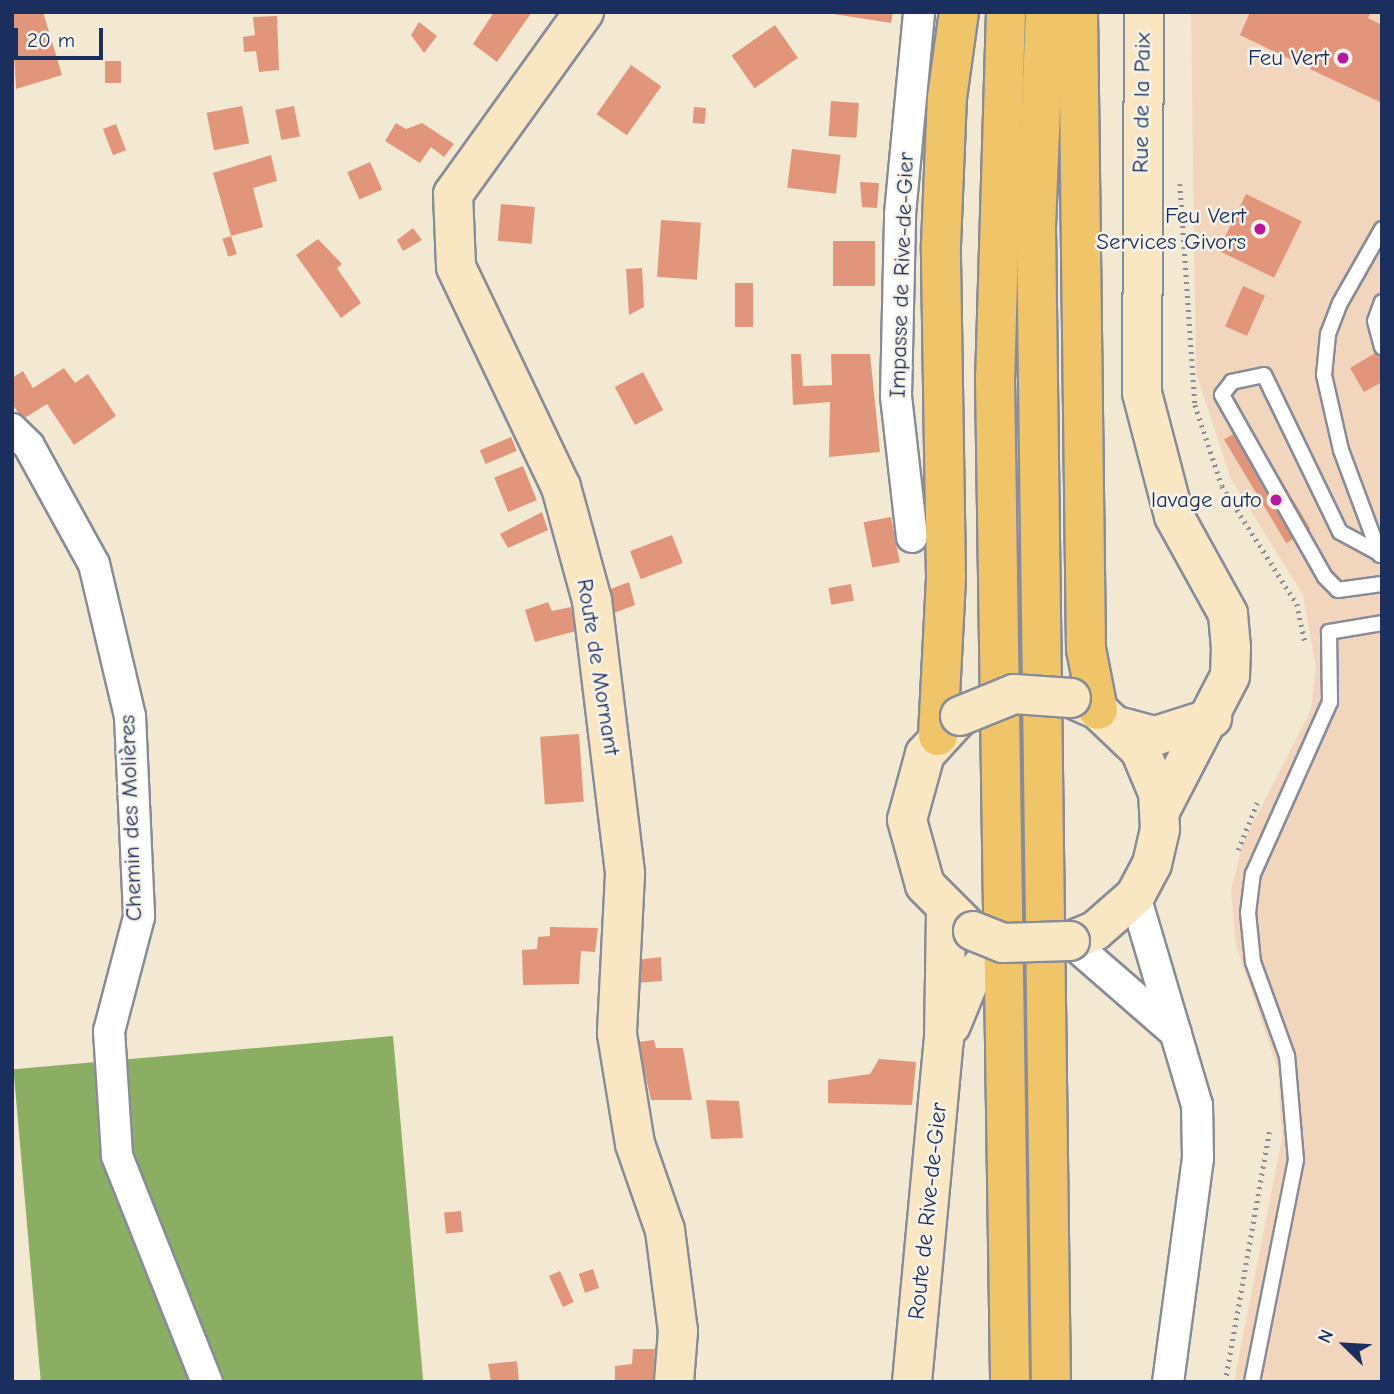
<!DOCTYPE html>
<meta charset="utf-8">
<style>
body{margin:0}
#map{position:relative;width:1394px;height:1394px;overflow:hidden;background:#f3e8d2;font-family:"Comic Neue",sans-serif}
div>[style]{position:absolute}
.built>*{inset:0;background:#f1d5bd}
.forest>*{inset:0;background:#8bae62;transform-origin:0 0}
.building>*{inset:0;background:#e1967b;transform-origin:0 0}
.path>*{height:4.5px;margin-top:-2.25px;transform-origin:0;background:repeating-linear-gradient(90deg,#878c98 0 2px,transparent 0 7px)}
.roads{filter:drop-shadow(2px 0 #878c98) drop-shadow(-2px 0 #878c98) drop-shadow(0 2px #878c98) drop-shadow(0 -2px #878c98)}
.lane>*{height:14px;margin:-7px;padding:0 7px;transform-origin:7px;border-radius:7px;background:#fff}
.street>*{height:30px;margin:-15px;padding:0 15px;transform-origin:15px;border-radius:15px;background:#fff}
.secondary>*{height:38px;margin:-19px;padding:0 19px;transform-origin:19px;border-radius:19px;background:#f9e7c3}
.highway>*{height:38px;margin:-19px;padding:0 19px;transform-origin:19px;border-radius:19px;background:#f0c469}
.bridges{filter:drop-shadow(2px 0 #878c98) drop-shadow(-2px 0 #878c98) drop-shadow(0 2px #878c98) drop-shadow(0 -2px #878c98)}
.secondary-bridge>*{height:38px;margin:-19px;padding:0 19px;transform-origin:19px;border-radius:19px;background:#f9e7c3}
.dots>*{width:19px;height:19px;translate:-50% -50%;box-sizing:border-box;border:4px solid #f7f3e8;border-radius:50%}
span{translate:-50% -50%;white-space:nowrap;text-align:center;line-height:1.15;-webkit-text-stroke:5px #f7f3e8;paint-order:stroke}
.poi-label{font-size:23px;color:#1b2f5e}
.right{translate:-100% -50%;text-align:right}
.street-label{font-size:23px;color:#1b2f5e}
.frame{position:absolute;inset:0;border:14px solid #1b2f5e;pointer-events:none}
.north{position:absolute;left:1310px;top:1310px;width:70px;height:70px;-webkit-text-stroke:5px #f7f3e8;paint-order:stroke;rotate:294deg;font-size:19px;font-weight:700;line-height:28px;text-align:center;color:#1b2f5e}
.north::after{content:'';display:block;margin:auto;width:24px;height:32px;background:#1b2f5e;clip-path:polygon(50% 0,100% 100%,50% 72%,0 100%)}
.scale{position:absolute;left:14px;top:28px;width:89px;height:32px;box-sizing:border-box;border:4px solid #1b2f5e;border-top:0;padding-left:9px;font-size:21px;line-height:24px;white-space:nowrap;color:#1b2f5e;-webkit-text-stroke:5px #f7f3e8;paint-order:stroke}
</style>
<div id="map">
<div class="built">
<div style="clip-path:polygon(1191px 12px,1382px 12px,1382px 1382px,1234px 1382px,1282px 1139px,1278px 1069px,1236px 946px,1231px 890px,1243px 843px,1311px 710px,1316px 666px,1303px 595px,1231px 479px,1196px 373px)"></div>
</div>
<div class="forest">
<div style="left:393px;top:1036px;width:347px;height:381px;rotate:85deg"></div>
</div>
<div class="building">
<div style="clip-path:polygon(43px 12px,62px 75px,16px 89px,12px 14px)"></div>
<div style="clip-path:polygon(494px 12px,532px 12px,497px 62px,473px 44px)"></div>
<div style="clip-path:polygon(821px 12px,893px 12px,891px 23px)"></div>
<div style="clip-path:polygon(1250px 12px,1371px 12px,1368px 18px,1382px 25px,1382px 103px,1310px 69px,1313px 62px,1298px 55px,1294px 61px,1240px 35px)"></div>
<div style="clip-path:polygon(277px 16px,279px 70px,259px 72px,256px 51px,244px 52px,243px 37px,255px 35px,253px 17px)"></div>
<div style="clip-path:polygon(419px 22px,437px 36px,424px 53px,411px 35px)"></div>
<div style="left:775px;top:25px;width:40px;height:53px;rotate:55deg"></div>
<div style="left:121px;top:61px;width:22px;height:16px;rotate:90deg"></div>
<div style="left:631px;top:65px;width:37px;height:60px;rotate:35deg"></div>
<div style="left:831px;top:101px;width:28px;height:35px;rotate:4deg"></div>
<div style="left:242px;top:106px;width:38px;height:36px;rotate:79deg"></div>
<div style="left:294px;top:106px;width:31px;height:19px;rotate:79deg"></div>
<div style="left:694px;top:107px;width:12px;height:16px;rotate:5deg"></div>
<div style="clip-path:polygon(396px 123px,406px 129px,422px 123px,454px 144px,444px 157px,431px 147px,420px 163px,385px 141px)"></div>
<div style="left:116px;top:124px;width:28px;height:14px;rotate:69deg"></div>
<div style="left:792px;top:149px;width:49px;height:39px;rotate:7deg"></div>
<div style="clip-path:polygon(271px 155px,277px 181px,253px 188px,263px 227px,231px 236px,213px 173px)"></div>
<div style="left:370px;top:162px;width:30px;height:25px;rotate:66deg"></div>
<div style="clip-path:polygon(860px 182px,879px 183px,877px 208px,862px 207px)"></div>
<div style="left:1246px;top:194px;width:62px;height:63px;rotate:26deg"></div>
<div style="left:501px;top:204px;width:34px;height:37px;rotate:5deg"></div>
<div style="left:661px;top:220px;width:40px;height:57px;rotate:4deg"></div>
<div style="clip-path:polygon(413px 228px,422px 240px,403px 251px,397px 240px)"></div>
<div style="left:231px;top:236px;width:19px;height:9px;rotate:72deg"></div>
<div style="clip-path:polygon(318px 239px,342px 264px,337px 268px,361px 303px,341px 318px,296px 255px)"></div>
<div style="left:833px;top:241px;width:42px;height:45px"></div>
<div style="clip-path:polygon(642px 268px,644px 307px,629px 315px,626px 269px)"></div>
<div style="left:735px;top:283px;width:18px;height:44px"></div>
<div style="left:1243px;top:286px;width:24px;height:44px;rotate:24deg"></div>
<div style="clip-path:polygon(1382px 349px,1382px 382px,1364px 392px,1350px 368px)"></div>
<div style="clip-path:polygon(791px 354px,801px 354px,803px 386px,832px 385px,831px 354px,870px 354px,880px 452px,829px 457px,830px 402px,793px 405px)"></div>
<div style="clip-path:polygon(64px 368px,75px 383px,88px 374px,116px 416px,74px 445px,47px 404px,23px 419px,12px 404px,12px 378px,23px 371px,33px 388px)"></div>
<div style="left:643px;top:372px;width:43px;height:32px;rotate:62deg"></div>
<div style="left:1248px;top:425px;width:121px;height:28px;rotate:59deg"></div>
<div style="left:511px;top:437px;width:15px;height:34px;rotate:67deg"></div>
<div style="left:523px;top:466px;width:37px;height:31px;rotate:68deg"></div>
<div style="clip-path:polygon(542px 512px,548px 530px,508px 548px,500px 534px)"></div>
<div style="left:891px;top:517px;width:46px;height:28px;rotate:79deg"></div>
<div style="left:672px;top:535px;width:30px;height:45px;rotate:69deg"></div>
<div style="clip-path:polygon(629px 582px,635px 605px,614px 613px,608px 590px)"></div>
<div style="left:851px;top:584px;width:17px;height:23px;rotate:80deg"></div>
<div style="clip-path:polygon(548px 602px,552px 611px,571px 607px,576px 631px,535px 642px,525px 610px)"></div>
<div style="left:579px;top:734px;width:68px;height:39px;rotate:86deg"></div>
<div style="clip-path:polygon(550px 927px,598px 928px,595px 952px,581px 951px,579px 984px,523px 985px,522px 950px,537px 949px,538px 937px,550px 936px)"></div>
<div style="clip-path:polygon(661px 957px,662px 981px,636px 983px,636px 960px)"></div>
<div style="clip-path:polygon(654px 1040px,656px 1048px,683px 1048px,692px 1100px,651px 1100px,638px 1042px)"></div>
<div style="clip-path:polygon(879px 1059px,916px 1062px,912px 1105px,828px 1103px,828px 1080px,870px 1074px)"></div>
<div style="clip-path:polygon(706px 1100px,739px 1101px,743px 1138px,711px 1139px)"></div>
<div style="left:461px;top:1211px;width:21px;height:17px;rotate:85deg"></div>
<div style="left:593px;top:1269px;width:20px;height:15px;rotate:72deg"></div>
<div style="left:560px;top:1271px;width:34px;height:12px;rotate:66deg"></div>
<div style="clip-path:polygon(633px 1349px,655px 1349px,653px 1382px,615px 1382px,615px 1366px,632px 1364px)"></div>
<div style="clip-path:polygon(517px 1361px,519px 1382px,491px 1382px,488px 1364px)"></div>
</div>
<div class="path">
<div style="left:1180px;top:184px;width:222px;rotate:86.1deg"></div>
<div style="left:1195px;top:405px;width:85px;rotate:71.6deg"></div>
<div style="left:1222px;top:486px;width:140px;rotate:57.6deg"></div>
<div style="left:1297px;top:604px;width:38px;rotate:78deg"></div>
<div style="left:1238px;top:850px;width:51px;rotate:-68deg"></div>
<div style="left:1225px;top:1382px;width:254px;rotate:-80deg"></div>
</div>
<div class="roads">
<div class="lane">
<div style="left:1382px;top:302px;width:20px;rotate:110deg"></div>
<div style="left:1375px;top:321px;width:27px;rotate:75deg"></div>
<div style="left:1379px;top:553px;width:44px;rotate:-151.7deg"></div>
<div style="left:1340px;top:532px;width:174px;rotate:-115.8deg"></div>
<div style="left:1264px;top:375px;width:33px;rotate:168deg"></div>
<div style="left:1232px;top:382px;width:16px;rotate:128deg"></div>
<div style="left:1222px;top:395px;width:209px;rotate:60.5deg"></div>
<div style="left:1325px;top:577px;width:18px;rotate:45deg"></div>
<div style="left:1338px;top:590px;width:44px;rotate:-7.8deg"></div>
<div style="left:1380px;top:555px;width:112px;rotate:-110.4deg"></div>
<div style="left:1341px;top:450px;width:77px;rotate:-102.8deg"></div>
<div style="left:1324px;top:375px;width:41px;rotate:-84.4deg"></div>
<div style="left:1328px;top:334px;width:33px;rotate:-69deg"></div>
<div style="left:1340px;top:303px;width:85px;rotate:-60.4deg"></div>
<div style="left:1252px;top:1382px;width:226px;rotate:-78.8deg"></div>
<div style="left:1296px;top:1160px;width:104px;rotate:-94.9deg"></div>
<div style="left:1287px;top:1056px;width:100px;rotate:-109.9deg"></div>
<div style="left:1253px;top:962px;width:49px;rotate:-95.8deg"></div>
<div style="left:1248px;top:913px;width:39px;rotate:-83deg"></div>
<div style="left:1253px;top:874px;width:188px;rotate:-65.9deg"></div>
<div style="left:1330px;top:702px;width:70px;rotate:-90.8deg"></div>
<div style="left:1329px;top:632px;width:54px;rotate:-9.6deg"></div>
</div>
<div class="street">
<div style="left:12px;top:429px;width:24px;rotate:45deg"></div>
<div style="left:29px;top:446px;width:135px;rotate:61.2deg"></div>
<div style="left:94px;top:564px;width:156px;rotate:76.7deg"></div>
<div style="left:130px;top:716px;width:201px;rotate:87.4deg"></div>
<div style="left:139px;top:917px;width:118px;rotate:104.7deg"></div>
<div style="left:109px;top:1031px;width:125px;rotate:86.3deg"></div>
<div style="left:117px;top:1156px;width:243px;rotate:68.3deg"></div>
<div style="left:912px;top:537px;width:142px;rotate:-96.5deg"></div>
<div style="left:896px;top:396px;width:182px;rotate:-88.7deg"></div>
<div style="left:900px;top:214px;width:203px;rotate:-84.6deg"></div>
<div style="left:1135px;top:896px;width:218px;rotate:73.5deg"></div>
<div style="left:1197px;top:1105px;width:53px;rotate:88.9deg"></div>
<div style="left:1198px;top:1158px;width:226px;rotate:97.6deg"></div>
<div style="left:1070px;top:941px;width:140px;rotate:41deg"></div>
</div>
<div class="secondary">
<div style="left:584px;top:12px;width:224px;rotate:125.7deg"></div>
<div style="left:453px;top:194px;width:73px;rotate:87.6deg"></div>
<div style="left:456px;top:267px;width:244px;rotate:64.5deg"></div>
<div style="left:561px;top:487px;width:117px;rotate:74.7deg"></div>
<div style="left:592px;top:600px;width:276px;rotate:83.1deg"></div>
<div style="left:625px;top:874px;width:160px;rotate:92.9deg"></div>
<div style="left:617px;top:1034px;width:111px;rotate:80.7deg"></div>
<div style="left:635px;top:1144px;width:91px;rotate:70.8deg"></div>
<div style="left:665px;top:1230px;width:102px;rotate:82.7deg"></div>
<div style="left:678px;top:1331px;width:51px;rotate:94.5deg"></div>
<div style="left:1144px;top:12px;width:381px;rotate:90.3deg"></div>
<div style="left:1142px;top:393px;width:127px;rotate:75.4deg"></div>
<div style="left:1174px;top:516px;width:112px;rotate:61.1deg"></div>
<div style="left:1228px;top:614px;width:33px;rotate:85deg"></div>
<div style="left:1231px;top:647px;width:29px;rotate:92deg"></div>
<div style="left:1230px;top:676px;width:152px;rotate:117.4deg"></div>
<div style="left:960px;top:716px;width:52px;rotate:132.6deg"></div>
<div style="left:925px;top:754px;width:68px;rotate:105.3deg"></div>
<div style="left:907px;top:820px;width:67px;rotate:74.5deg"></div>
<div style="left:925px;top:885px;width:57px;rotate:45deg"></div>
<div style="left:1121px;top:727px;width:35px;rotate:15deg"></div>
<div style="left:1155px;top:736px;width:60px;rotate:-17.5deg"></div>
<div style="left:1070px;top:941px;width:27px;rotate:-22deg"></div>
<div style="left:1095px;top:931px;width:53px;rotate:-41.2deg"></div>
<div style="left:1135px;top:896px;width:36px;rotate:-62deg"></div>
<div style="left:1152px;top:864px;width:36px;rotate:-77deg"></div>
<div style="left:1160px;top:829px;width:36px;rotate:-93deg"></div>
<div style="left:1158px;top:793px;width:47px;rotate:-112.7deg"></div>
<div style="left:1140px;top:750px;width:58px;rotate:-136.4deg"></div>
<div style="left:1098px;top:710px;width:30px;rotate:-156deg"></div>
<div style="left:951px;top:1025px;width:50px;rotate:-67.6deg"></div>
<div style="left:970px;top:979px;width:49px;rotate:-47.5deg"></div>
<div style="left:912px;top:1382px;width:343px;rotate:-84.7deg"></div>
<div style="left:944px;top:1040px;width:129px;rotate:-89.1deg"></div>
</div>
<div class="highway">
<div style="left:1006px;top:12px;width:365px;rotate:91.7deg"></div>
<div style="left:995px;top:377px;width:1005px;rotate:89.14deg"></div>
<div style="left:1045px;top:12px;width:215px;rotate:92.4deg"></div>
<div style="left:1036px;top:227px;width:1155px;rotate:89.26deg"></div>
<div style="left:1078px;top:12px;width:637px;rotate:89.28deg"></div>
<div style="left:1086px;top:649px;width:62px;rotate:78.9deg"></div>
<div style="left:938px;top:736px;width:159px;rotate:-87.1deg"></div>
<div style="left:946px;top:577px;width:332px;rotate:-90.9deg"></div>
<div style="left:941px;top:245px;width:147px;rotate:-87.7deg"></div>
<div style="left:947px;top:98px;width:87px;rotate:-82.1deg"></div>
</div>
</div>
<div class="bridges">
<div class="secondary-bridge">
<div style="left:960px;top:716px;width:58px;rotate:-22.2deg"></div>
<div style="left:1014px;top:694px;width:57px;rotate:4deg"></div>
<div style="left:973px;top:931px;width:32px;rotate:22deg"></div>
<div style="left:1003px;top:943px;width:67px;rotate:-1.7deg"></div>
</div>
</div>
<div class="dots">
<div style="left:1343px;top:58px;background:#b5179e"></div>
<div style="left:1260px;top:229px;background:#b5179e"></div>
<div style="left:1276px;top:500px;background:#b5179e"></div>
</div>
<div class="poi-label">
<span class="right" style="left:1329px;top:58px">Feu Vert</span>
<span class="right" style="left:1246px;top:229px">Feu Vert<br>Services Givors</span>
<span class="right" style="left:1262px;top:500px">lavage auto</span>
</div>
<div class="street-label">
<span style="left:1142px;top:103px;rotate:-89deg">Rue de la Paix</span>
<span style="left:902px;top:275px;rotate:-88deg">Impasse de Rive-de-Gier</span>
<span style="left:598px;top:667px;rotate:81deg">Route de Mornant</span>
<span style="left:131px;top:818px;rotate:-92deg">Chemin des Molières</span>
<span style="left:928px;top:1211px;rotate:-84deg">Route de Rive-de-Gier</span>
</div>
<div class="frame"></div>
<div class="north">N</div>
<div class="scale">20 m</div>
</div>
